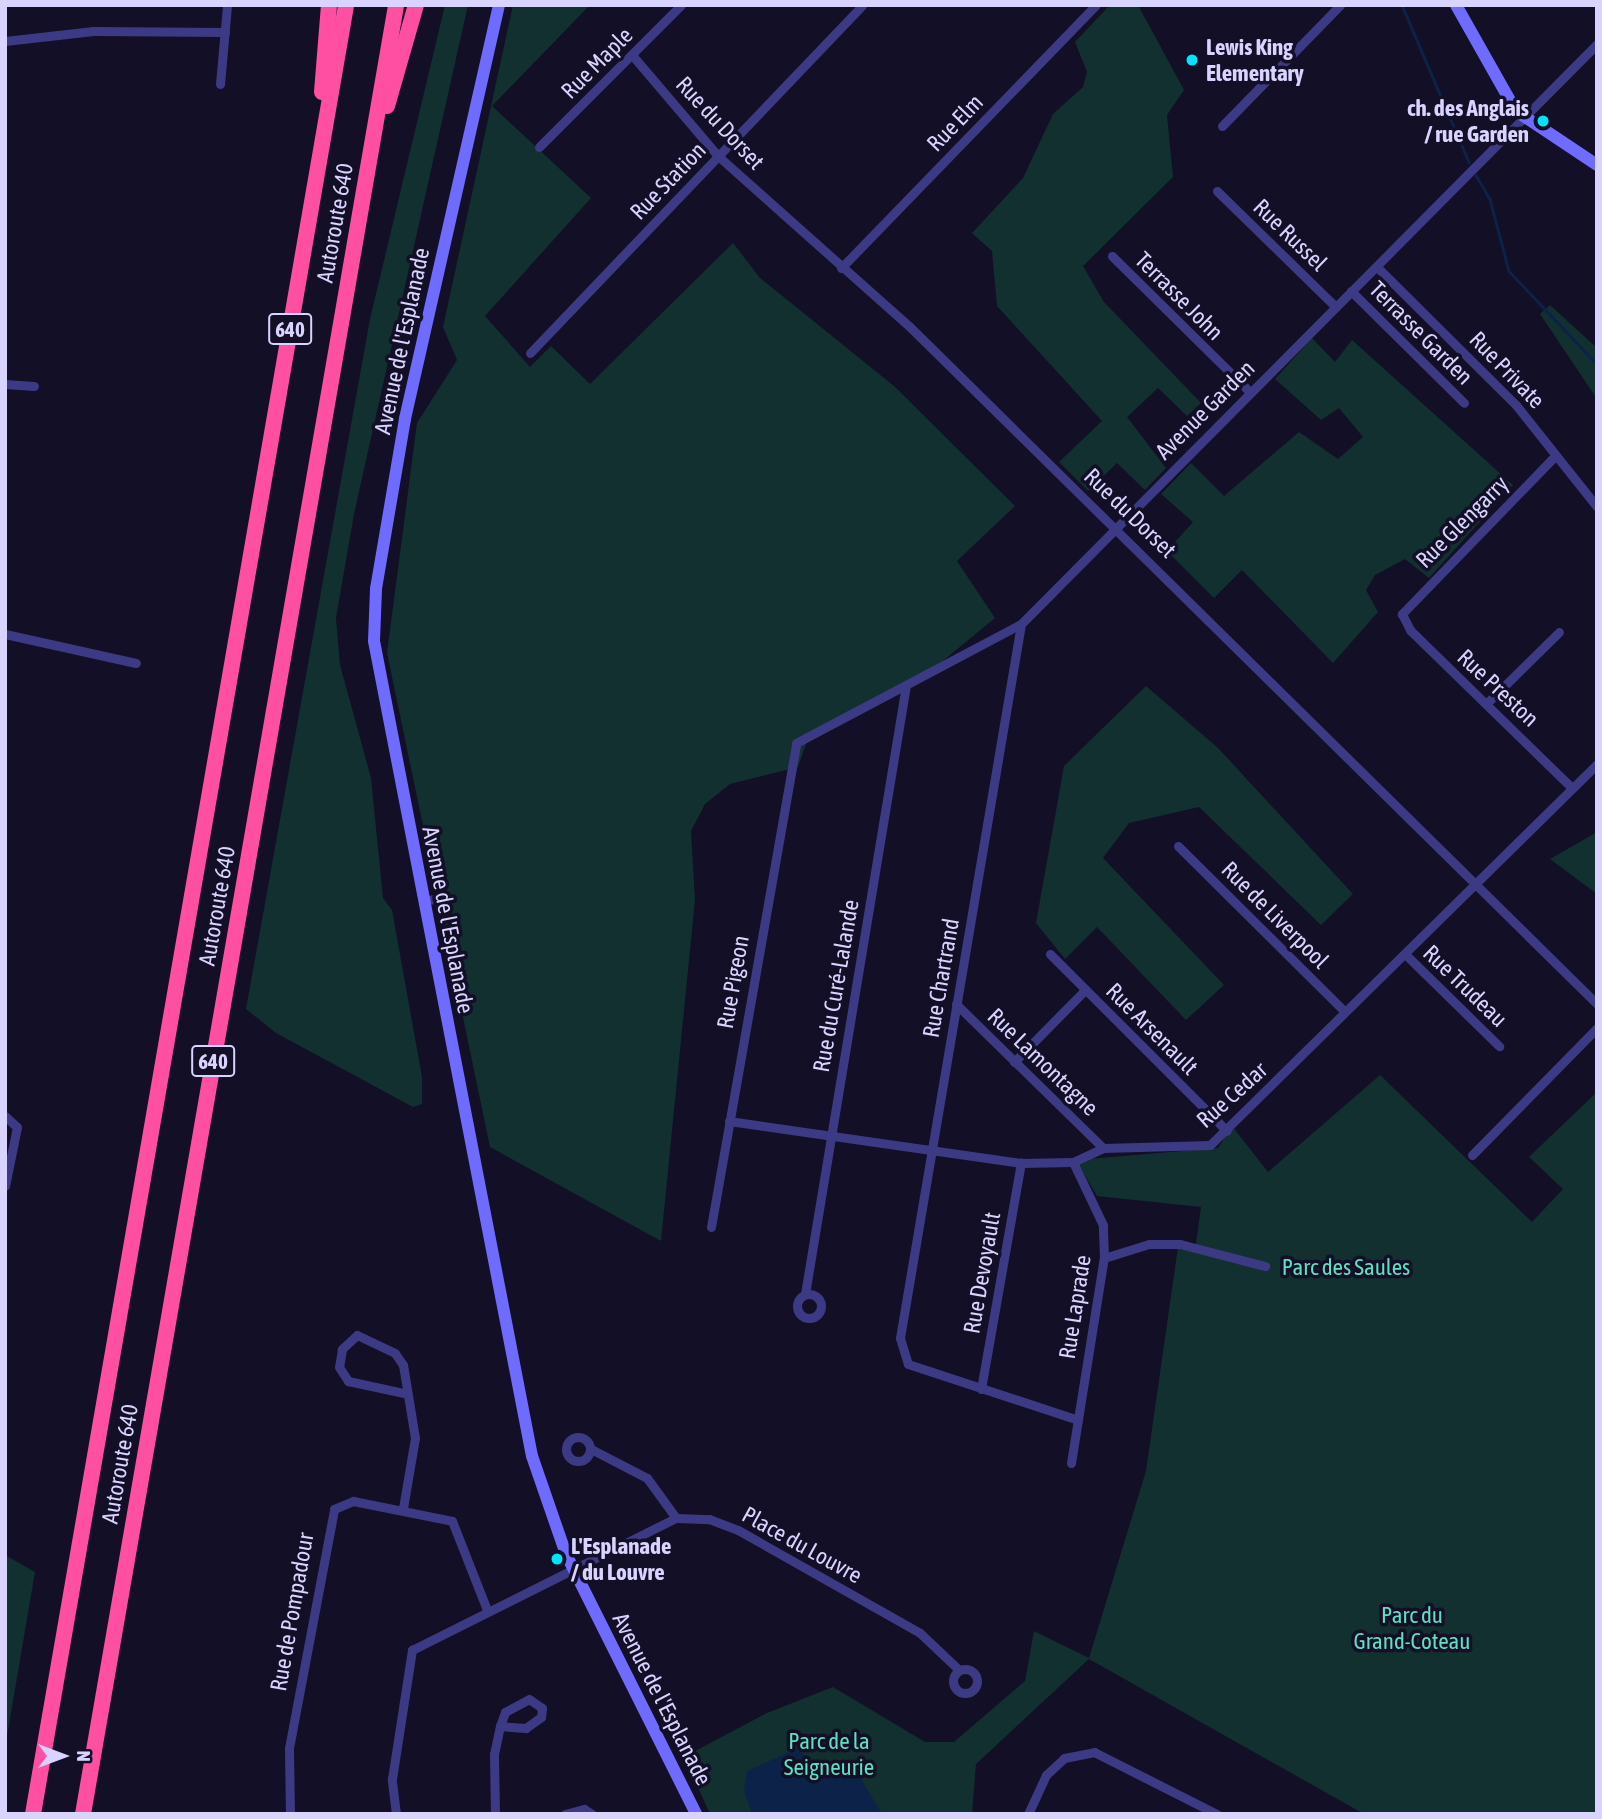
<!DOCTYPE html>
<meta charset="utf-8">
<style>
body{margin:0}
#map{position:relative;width:1602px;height:1819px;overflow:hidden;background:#130f26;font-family:"Asap Condensed",sans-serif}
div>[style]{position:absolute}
.green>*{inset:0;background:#12302f}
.water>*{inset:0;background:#0c2248}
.stream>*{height:2.5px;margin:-1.25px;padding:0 1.25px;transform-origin:1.25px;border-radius:1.25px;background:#0c2248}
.street>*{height:9px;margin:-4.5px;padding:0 4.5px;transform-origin:4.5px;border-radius:4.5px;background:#3d3a85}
.street>.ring{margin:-4.5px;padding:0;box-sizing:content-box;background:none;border:9px solid #3d3a85;border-radius:50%}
.secondary>*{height:12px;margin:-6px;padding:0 6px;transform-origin:6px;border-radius:6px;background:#6f6bff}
.highway>*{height:16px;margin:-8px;padding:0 8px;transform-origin:8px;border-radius:8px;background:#ff4fa3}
.dots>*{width:19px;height:19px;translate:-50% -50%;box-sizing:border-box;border:4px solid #130f26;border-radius:50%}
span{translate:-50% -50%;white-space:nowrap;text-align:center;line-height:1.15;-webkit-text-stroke:7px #130f26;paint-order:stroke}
.shield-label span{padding:2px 5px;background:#130f26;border:2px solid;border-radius:5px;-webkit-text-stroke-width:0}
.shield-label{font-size:21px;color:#d9d4ff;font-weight:700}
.poi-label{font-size:23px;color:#d9d4ff;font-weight:700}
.left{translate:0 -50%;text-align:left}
.right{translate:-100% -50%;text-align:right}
.street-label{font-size:23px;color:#d9d4ff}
.park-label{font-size:23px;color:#5fe0c0}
.frame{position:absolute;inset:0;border:7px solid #d9d4ff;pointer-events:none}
.north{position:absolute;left:28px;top:1721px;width:70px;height:70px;-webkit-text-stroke:5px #130f26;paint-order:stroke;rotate:90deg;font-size:19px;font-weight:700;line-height:28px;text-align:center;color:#d9d4ff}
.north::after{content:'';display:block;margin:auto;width:24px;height:32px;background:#d9d4ff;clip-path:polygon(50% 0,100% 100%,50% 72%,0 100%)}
</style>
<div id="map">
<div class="green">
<div style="clip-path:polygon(445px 5px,468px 5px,354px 514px,336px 618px,340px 665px,371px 778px,383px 898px,392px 910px,422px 1077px,422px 1104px,413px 1107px,276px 1033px,246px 1009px,370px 319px)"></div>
<div style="clip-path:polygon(513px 5px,590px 5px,492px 106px,591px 198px,485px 316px,530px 367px,551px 346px,590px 384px,733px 243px,760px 278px,894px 386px,1015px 506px,957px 561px,995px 618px,910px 688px,808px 738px,798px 767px,730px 784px,705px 804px,691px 831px,695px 900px,661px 1241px,490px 1147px,387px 653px,417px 423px,457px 360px,443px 327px)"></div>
<div style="clip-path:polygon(1110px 5px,1138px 5px,1184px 90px,1167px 115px,1173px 177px,1083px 266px,1104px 302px,1201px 403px,1187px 416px,1158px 388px,1127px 417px,1166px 468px,1145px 490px,1117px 463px,1088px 491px,1059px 462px,1102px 421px,997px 306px,992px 251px,972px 233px,1023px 178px,1053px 114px,1083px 87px,1087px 72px,1075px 42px)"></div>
<div style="clip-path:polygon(1550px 305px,1597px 348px,1597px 399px,1540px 314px)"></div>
<div style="clip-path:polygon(1312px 338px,1335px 362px,1352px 340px,1513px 485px,1429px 578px,1405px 559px,1375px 575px,1366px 590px,1378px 612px,1333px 663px,1242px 570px,1214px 598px,1167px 551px,1193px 522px,1161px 494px,1191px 463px,1224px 496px,1299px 432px,1338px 459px,1363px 437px,1339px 408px,1321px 420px,1275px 379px)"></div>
<div style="clip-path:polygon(1146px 686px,1218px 748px,1353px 894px,1321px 925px,1199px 807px,1129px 823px,1103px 858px,1224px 985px,1186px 1020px,1097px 927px,1065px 959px,1036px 923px,1064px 766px)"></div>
<div style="clip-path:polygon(1597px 832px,1597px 894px,1550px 859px)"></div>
<div style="clip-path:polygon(1380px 1075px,1532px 1222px,1563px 1189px,1529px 1157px,1597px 1092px,1597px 1814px,1364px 1814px,1089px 1659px,976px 1764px,972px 1814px,710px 1814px,684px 1757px,767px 1713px,833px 1687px,925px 1742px,954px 1742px,1025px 1681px,1034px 1631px,1089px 1658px,1146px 1471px,1178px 1247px,1196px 1244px,1201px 1207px,1097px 1196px,1076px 1160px,1218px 1148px,1232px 1126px,1268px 1172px)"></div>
<div style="clip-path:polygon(5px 1555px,35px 1572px,5px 1748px)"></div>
</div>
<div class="water">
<div style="clip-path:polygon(796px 1749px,820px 1767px,850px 1761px,882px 1814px,752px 1814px,744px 1791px,747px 1771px)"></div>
</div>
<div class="stream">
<div style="left:1402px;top:5px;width:171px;rotate:66.9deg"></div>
<div style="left:1476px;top:175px;width:28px;rotate:60deg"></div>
<div style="left:1490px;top:199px;width:74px;rotate:75.2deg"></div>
<div style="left:1509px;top:271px;width:128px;rotate:46.6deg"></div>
</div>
<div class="street">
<div style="left:5px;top:41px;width:89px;rotate:-6.5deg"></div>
<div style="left:93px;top:31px;width:132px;rotate:0.4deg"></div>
<div style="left:632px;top:55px;width:133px;rotate:49.6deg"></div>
<div style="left:718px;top:156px;width:257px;rotate:41.7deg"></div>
<div style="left:910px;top:327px;width:965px;rotate:44.58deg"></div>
<div style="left:220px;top:84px;width:79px;rotate:-84.9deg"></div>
<div style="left:1222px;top:126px;width:169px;rotate:-45.7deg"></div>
<div style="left:539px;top:147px;width:201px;rotate:-45deg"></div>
<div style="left:1217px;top:191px;width:166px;rotate:44.3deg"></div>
<div style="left:1112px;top:256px;width:194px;rotate:44.6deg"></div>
<div style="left:1377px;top:267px;width:196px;rotate:44.8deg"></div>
<div style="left:1516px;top:405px;width:130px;rotate:51.5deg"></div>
<div style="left:841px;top:268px;width:366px;rotate:-45.9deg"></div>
<div style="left:1351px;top:291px;width:159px;rotate:44.7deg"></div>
<div style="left:530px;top:353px;width:481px;rotate:-46.3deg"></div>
<div style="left:5px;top:384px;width:29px;rotate:4deg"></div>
<div style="left:1552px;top:459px;width:216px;rotate:134.1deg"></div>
<div style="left:1402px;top:614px;width:18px;rotate:63deg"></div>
<div style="left:1410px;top:630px;width:226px;rotate:44.3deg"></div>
<div style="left:1021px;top:624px;width:724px;rotate:99.62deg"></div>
<div style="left:900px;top:1338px;width:27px;rotate:73deg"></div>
<div style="left:908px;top:1364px;width:176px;rotate:18.2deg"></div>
<div style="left:5px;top:634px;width:134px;rotate:12.5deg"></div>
<div style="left:1487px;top:703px;width:101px;rotate:-44.6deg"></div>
<div style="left:1178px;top:846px;width:235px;rotate:44.8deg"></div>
<div style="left:423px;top:901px;width:22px;rotate:-10deg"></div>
<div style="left:1050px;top:954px;width:250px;rotate:45deg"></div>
<div style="left:1405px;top:954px;width:132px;rotate:44.4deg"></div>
<div style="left:956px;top:1004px;width:206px;rotate:44.4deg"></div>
<div style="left:1014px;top:1062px;width:101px;rotate:-45.4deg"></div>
<div style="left:5px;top:1116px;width:16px;rotate:43deg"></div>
<div style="left:17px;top:1127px;width:60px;rotate:101.5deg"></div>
<div style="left:729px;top:1121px;width:295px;rotate:8.2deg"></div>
<div style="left:1021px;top:1163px;width:52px;rotate:-1.1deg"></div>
<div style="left:1073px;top:1162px;width:33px;rotate:-25deg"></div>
<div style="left:1103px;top:1148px;width:107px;rotate:-1.6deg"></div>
<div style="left:1210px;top:1145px;width:543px;rotate:-44.55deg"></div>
<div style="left:1472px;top:1155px;width:178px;rotate:-45.5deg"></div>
<div style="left:711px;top:1227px;width:491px;rotate:-80deg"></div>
<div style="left:796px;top:743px;width:255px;rotate:-27.9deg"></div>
<div style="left:1021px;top:624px;width:817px;rotate:-45.2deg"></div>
<div style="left:1104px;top:1258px;width:47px;rotate:-17.3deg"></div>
<div style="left:1149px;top:1244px;width:31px"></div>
<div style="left:1180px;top:1244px;width:88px;rotate:14.5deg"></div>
<div class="ring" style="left:797px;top:1294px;width:15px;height:15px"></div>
<div style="left:805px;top:1294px;width:617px;rotate:-80.58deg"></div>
<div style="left:981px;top:1389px;width:230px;rotate:-80deg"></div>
<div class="ring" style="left:566px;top:1437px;width:15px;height:15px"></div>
<div style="left:591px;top:1449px;width:63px;rotate:27.4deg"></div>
<div style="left:647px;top:1478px;width:49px;rotate:54.1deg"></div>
<div style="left:1071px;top:1463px;width:208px;rotate:-80.9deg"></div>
<div style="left:1104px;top:1258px;width:33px;rotate:-92deg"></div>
<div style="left:1103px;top:1225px;width:70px;rotate:-115.5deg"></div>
<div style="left:403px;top:1508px;width:71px;rotate:-80.3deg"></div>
<div style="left:415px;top:1438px;width:74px;rotate:-99.3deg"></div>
<div style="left:403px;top:1365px;width:14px;rotate:-124deg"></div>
<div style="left:395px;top:1353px;width:42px;rotate:-154.7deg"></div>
<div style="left:357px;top:1335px;width:21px;rotate:137deg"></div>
<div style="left:342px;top:1349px;width:18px;rotate:99deg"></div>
<div style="left:339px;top:1367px;width:17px;rotate:57deg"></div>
<div style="left:348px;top:1381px;width:61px;rotate:12.2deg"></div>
<div class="ring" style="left:953px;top:1669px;width:15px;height:15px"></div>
<div style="left:290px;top:1814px;width:66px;rotate:-90.9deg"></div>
<div style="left:289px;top:1748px;width:243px;rotate:-79.3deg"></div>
<div style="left:334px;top:1509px;width:21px;rotate:-23deg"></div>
<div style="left:353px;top:1501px;width:101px;rotate:11.4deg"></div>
<div style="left:452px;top:1521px;width:96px;rotate:68.5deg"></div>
<div style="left:396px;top:1814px;width:35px;rotate:-97deg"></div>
<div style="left:392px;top:1779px;width:131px;rotate:-81.2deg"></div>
<div style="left:412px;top:1650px;width:295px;rotate:-26.6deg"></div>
<div style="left:676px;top:1518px;width:33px;rotate:2deg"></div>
<div style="left:709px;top:1519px;width:31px;rotate:21deg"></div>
<div style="left:738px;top:1530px;width:209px;rotate:29.5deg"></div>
<div style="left:920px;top:1633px;width:52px;rotate:43.5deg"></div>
<div style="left:495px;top:1814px;width:60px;rotate:-91deg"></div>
<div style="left:494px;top:1754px;width:29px;rotate:-78deg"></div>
<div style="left:500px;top:1726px;width:15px;rotate:-70deg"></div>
<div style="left:505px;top:1712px;width:27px;rotate:-28deg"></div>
<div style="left:529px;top:1699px;width:16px;rotate:35deg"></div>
<div style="left:542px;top:1708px;width:9px;rotate:96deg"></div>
<div style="left:541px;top:1717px;width:19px;rotate:144deg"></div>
<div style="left:526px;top:1728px;width:26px;rotate:-176deg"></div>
<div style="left:565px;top:1814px;width:20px;rotate:-15deg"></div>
<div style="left:584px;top:1809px;width:9px;rotate:32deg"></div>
<div style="left:1028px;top:1814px;width:43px;rotate:-65.2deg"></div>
<div style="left:1046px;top:1775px;width:25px;rotate:-43deg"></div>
<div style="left:1064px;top:1758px;width:31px;rotate:-11deg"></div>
<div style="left:1094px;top:1752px;width:138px;rotate:26.8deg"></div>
</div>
<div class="secondary">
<div style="left:499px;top:5px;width:425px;rotate:102.8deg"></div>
<div style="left:405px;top:419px;width:172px;rotate:99.7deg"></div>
<div style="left:376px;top:589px;width:52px;rotate:92.2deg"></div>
<div style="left:374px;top:641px;width:830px;rotate:79.03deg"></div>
<div style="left:532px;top:1456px;width:104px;rotate:70.9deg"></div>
<div style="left:566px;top:1554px;width:291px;rotate:63.4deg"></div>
<div style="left:1456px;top:5px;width:122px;rotate:60.5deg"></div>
<div style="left:1516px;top:111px;width:97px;rotate:33.7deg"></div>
</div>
<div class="highway">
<div style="left:322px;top:92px;width:87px;rotate:-85.4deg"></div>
<div style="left:387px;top:106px;width:105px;rotate:-74deg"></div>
<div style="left:33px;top:1814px;width:1836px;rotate:-80.18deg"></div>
<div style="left:83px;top:1814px;width:1836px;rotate:-80.18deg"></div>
</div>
<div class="dots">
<div style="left:1192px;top:60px;background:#00e5ff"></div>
<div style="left:1543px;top:121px;background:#00e5ff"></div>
<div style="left:557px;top:1559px;background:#00e5ff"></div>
</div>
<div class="shield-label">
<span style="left:290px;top:329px">640</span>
<span style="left:213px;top:1061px">640</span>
</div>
<div class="poi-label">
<span class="left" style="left:1206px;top:60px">Lewis King<br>Elementary</span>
<span class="right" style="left:1529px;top:121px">ch. des Anglais<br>/ rue Garden</span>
<span class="left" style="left:571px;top:1559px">L'Esplanade<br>/ du Louvre</span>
</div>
<div class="street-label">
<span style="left:597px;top:63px;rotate:-45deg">Rue Maple</span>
<span style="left:720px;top:123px;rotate:47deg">Rue du Dorset</span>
<span style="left:955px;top:123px;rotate:-46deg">Rue Elm</span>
<span style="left:668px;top:181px;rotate:-46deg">Rue Station</span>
<span style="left:335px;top:223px;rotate:-80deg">Autoroute 640</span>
<span style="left:1290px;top:235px;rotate:44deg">Rue Russel</span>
<span style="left:1179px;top:296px;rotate:45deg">Terrasse John</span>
<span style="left:1421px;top:333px;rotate:45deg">Terrasse Garden</span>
<span style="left:402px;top:341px;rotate:-78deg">Avenue de l'Esplanade</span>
<span style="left:1507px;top:370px;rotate:46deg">Rue Private</span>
<span style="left:1205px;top:410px;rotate:-45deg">Avenue Garden</span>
<span style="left:1130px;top:513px;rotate:44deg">Rue du Dorset</span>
<span style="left:1462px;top:522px;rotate:-45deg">Rue Glengarry</span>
<span style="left:1498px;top:688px;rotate:43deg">Rue Preston</span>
<span style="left:217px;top:906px;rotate:-80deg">Autoroute 640</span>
<span style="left:1275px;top:915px;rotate:45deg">Rue de Liverpool</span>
<span style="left:448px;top:920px;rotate:79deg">Avenue de l'Esplanade</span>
<span style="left:941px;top:978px;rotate:-80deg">Rue Chartrand</span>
<span style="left:733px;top:982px;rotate:-80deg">Rue Pigeon</span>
<span style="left:836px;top:986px;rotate:-80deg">Rue du Curé-Lalande</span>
<span style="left:1465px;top:986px;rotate:44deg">Rue Trudeau</span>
<span style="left:1152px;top:1029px;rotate:45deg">Rue Arsenault</span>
<span style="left:1043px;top:1062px;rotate:44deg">Rue Lamontagne</span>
<span style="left:1232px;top:1095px;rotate:-42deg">Rue Cedar</span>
<span style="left:982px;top:1273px;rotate:-80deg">Rue Devoyault</span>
<span style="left:1075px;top:1307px;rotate:-81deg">Rue Laprade</span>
<span style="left:120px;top:1464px;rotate:-80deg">Autoroute 640</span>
<span style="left:802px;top:1545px;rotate:29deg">Place du Louvre</span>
<span style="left:292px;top:1612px;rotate:-80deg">Rue de Pompadour</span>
<span style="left:662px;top:1699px;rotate:63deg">Avenue de l'Esplanade</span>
</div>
<div class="park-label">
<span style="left:1346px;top:1267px">Parc des Saules</span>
<span style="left:1412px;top:1628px">Parc du<br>Grand-Coteau</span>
<span style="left:829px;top:1754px">Parc de la<br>Seigneurie</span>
</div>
<div class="frame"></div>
<div class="north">N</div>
</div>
